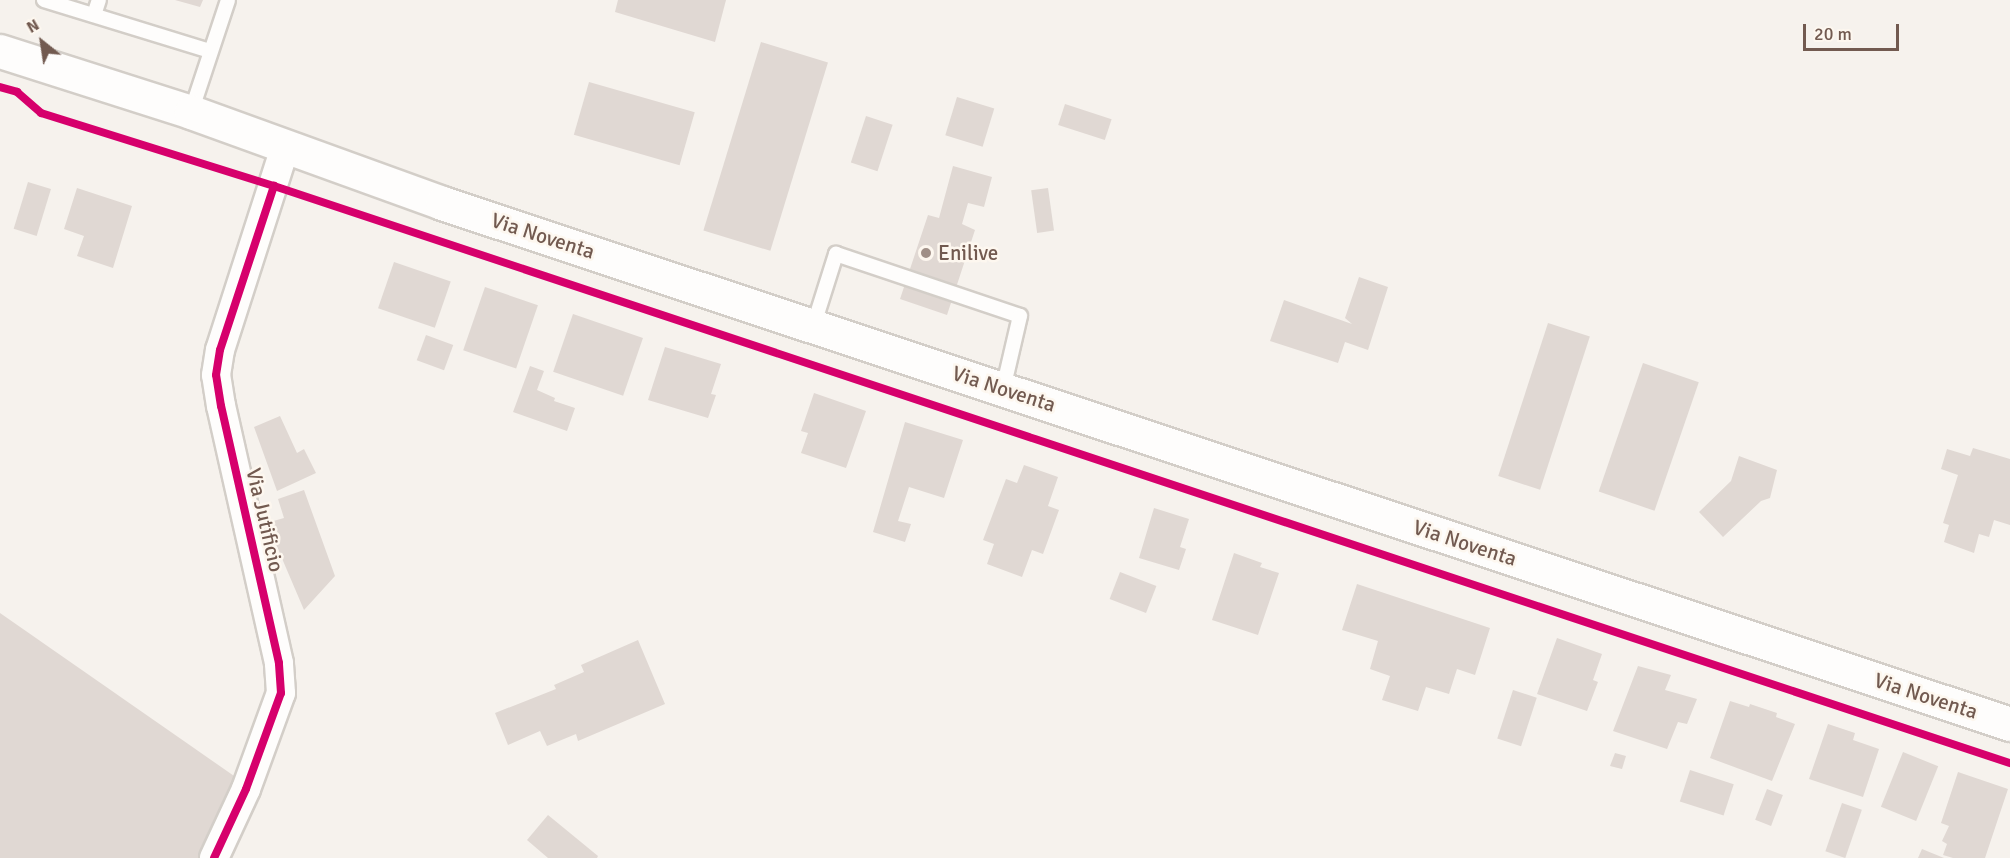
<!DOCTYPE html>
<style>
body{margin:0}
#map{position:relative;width:2010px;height:858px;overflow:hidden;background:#f6f2ed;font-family:Signika,sans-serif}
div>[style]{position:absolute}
.building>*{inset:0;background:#e0d8d3;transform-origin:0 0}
.roads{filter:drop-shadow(2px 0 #d3cec8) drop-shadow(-2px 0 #d3cec8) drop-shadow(0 2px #d3cec8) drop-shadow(0 -2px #d3cec8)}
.lane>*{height:14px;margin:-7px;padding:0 7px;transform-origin:7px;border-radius:7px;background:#fefdfc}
.street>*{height:28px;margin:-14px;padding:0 14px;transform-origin:14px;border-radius:14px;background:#fefdfc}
.secondary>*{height:33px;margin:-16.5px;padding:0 16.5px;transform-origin:16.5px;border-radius:16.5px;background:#fefdfc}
.cycleway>*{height:8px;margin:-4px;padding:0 4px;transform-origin:4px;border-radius:4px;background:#d6006c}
.dots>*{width:16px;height:16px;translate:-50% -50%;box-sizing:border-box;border:3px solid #fdf7ef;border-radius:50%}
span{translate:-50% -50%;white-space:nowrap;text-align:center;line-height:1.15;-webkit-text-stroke:5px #fdf7ef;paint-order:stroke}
.street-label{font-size:21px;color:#725a50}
.poi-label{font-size:21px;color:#725a50}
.left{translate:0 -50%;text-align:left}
.north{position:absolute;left:12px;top:12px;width:60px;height:60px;-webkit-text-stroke:4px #fdf7ef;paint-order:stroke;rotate:330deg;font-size:16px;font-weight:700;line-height:24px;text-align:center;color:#725a50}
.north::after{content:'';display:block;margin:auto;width:21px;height:27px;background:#725a50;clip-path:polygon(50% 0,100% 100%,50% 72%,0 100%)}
.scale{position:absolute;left:1803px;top:24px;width:96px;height:27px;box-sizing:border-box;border:3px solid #725a50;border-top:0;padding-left:8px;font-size:18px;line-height:21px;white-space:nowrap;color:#725a50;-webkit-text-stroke:4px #fdf7ef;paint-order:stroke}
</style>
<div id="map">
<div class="building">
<div style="clip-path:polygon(175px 0,203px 0,200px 7px)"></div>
<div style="clip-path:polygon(618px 0,726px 0,715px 42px,615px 12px)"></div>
<div style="left:761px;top:42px;width:70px;height:197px;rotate:17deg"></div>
<div style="left:589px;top:82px;width:110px;height:55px;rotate:16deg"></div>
<div style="left:957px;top:97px;width:39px;height:40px;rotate:17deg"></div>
<div style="left:1065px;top:104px;width:49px;height:22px;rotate:18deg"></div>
<div style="left:866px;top:116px;width:28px;height:49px;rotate:18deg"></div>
<div style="clip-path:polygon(953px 166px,992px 177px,984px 207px,968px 203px,962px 224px,975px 230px,947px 315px,900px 299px,928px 215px,939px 218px)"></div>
<div style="left:28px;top:182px;width:24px;height:49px;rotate:17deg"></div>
<div style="clip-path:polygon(77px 188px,132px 206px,113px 268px,77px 256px,84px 236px,64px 229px)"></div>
<div style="left:1048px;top:188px;width:43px;height:17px;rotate:82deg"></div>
<div style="left:394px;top:262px;width:60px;height:49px;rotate:19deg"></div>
<div style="clip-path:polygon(1359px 277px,1388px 287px,1368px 350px,1345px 342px,1338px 363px,1270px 341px,1284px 300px,1352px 324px,1345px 318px)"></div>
<div style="left:485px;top:287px;width:56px;height:67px;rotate:19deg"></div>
<div style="left:573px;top:314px;width:74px;height:61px;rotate:19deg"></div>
<div style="left:1548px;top:323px;width:44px;height:161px;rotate:18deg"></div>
<div style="left:426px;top:335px;width:29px;height:27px;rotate:20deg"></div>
<div style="clip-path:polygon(665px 347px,721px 364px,711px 394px,716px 395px,708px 418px,648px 400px)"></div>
<div style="left:1643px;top:363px;width:59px;height:136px;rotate:19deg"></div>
<div style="clip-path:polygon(530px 366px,544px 371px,537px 390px,555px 398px,554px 401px,575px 408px,567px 431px,513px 412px)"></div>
<div style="clip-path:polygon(814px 393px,866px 411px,846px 468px,801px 453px,808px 433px,801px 431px)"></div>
<div style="clip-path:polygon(280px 416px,297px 453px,304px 449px,316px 473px,277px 491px,254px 427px)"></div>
<div style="clip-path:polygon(905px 422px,963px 440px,944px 498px,909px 487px,898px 521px,911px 524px,905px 542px,873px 532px)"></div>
<div style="clip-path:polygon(1973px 448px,2010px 459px,2010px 525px,1994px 520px,1989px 537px,1979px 534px,1974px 553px,1944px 542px,1949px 525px,1943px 523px,1958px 475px,1941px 469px,1947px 449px,1970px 456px)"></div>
<div style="clip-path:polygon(1739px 456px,1777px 470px,1770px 498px,1761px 501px,1723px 537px,1699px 512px,1731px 481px)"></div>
<div style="clip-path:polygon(1024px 465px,1058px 477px,1048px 506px,1059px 510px,1043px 554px,1032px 550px,1022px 577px,987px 564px,994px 544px,983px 540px,1006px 479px,1017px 483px)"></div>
<div style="clip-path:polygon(304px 490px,335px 576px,304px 610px,269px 528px,270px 522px,284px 518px,278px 499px)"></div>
<div style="clip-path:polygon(1154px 508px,1189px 519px,1180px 547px,1186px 549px,1179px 570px,1139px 558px)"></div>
<div style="clip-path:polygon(1234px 553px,1262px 563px,1260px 567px,1279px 573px,1258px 635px,1212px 620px)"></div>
<div style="left:1120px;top:572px;width:39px;height:29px;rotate:21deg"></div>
<div style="clip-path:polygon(1357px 584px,1490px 628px,1475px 675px,1457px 669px,1449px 694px,1426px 687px,1418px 711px,1382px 700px,1390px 676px,1370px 669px,1378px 641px,1342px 630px)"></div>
<div style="clip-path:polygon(0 613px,260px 794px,231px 858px,0 858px)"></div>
<div style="clip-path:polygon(1557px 638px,1602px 654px,1593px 680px,1598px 682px,1587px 711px,1537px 694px)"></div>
<div style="clip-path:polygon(638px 640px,665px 704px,578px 741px,576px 734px,547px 746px,540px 731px,508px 745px,495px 713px,556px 689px,554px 685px,584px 672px,581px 665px)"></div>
<div style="clip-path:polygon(1638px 666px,1671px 675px,1665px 690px,1697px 699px,1687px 724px,1678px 722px,1667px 749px,1613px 731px)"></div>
<div style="left:1513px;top:690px;width:25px;height:51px;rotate:18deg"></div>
<div style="clip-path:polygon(1730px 701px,1749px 707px,1750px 704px,1777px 713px,1776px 717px,1795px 724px,1772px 781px,1710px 758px)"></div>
<div style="clip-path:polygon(1828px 724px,1855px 733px,1853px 740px,1879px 749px,1863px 797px,1809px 779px)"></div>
<div style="left:1903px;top:752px;width:38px;height:59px;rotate:22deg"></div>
<div style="clip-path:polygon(1615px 753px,1626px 756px,1622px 769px,1610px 766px)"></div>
<div style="left:1690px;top:770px;width:46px;height:33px;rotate:18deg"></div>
<div style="clip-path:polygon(1958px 772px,2008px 789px,1985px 858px,1953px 858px,1943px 855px,1947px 844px,1942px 841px,1949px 826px,1941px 823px)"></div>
<div style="left:1767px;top:789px;width:17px;height:33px;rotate:21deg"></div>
<div style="left:1842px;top:803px;width:21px;height:51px;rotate:19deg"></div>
<div style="clip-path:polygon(548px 815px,598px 856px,597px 858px,548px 858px,527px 840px)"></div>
<div style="clip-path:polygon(1922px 849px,1944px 858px,1918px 858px)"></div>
</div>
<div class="roads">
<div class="lane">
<div style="left:44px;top:0;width:174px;rotate:17.1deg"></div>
<div style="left:94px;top:15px;width:16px;rotate:-72deg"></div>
<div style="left:191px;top:112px;width:118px;rotate:-71.7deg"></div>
<div style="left:813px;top:327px;width:77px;rotate:-72.5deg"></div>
<div style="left:836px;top:254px;width:194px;rotate:18.6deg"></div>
<div style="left:1020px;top:316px;width:75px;rotate:103.1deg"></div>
</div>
<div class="street">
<div style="left:214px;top:858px;width:76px;rotate:-65.1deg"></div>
<div style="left:246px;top:789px;width:102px;rotate:-70deg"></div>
<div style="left:281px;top:693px;width:30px;rotate:-94deg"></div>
<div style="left:279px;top:663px;width:263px;rotate:-102.7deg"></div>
<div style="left:221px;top:406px;width:31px;rotate:-99deg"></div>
<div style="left:216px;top:375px;width:25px;rotate:-81deg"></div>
<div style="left:220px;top:350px;width:213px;rotate:-72.2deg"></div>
</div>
<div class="secondary">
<div style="left:0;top:51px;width:201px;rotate:17.7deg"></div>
<div style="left:191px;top:112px;width:267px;rotate:19.9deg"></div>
<div style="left:442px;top:203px;width:1652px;rotate:18.38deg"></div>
</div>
</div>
<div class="cycleway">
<div style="left:0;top:87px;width:18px;rotate:16deg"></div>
<div style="left:17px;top:92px;width:32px;rotate:41deg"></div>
<div style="left:41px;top:113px;width:244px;rotate:17.4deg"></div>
<div style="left:274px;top:186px;width:1829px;rotate:18.39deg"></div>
<div style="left:214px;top:858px;width:76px;rotate:-65.1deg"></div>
<div style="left:246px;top:789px;width:102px;rotate:-70deg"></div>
<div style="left:281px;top:693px;width:30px;rotate:-94deg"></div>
<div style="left:279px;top:663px;width:263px;rotate:-102.7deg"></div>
<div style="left:221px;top:406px;width:31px;rotate:-99deg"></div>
<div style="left:216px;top:375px;width:25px;rotate:-81deg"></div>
<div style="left:220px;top:350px;width:173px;rotate:-71.8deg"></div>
</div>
<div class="dots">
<div style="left:926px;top:253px;background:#a08f87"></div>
</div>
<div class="street-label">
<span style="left:543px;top:236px;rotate:18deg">Via Noventa</span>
<span style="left:1004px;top:389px;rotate:18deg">Via Noventa</span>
<span style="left:265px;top:520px;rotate:77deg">Via Jutificio</span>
<span style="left:1465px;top:543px;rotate:18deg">Via Noventa</span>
<span style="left:1926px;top:696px;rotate:18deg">Via Noventa</span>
</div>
<div class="poi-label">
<span class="left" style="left:938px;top:253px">Enilive</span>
</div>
<div class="north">N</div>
<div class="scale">20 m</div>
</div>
